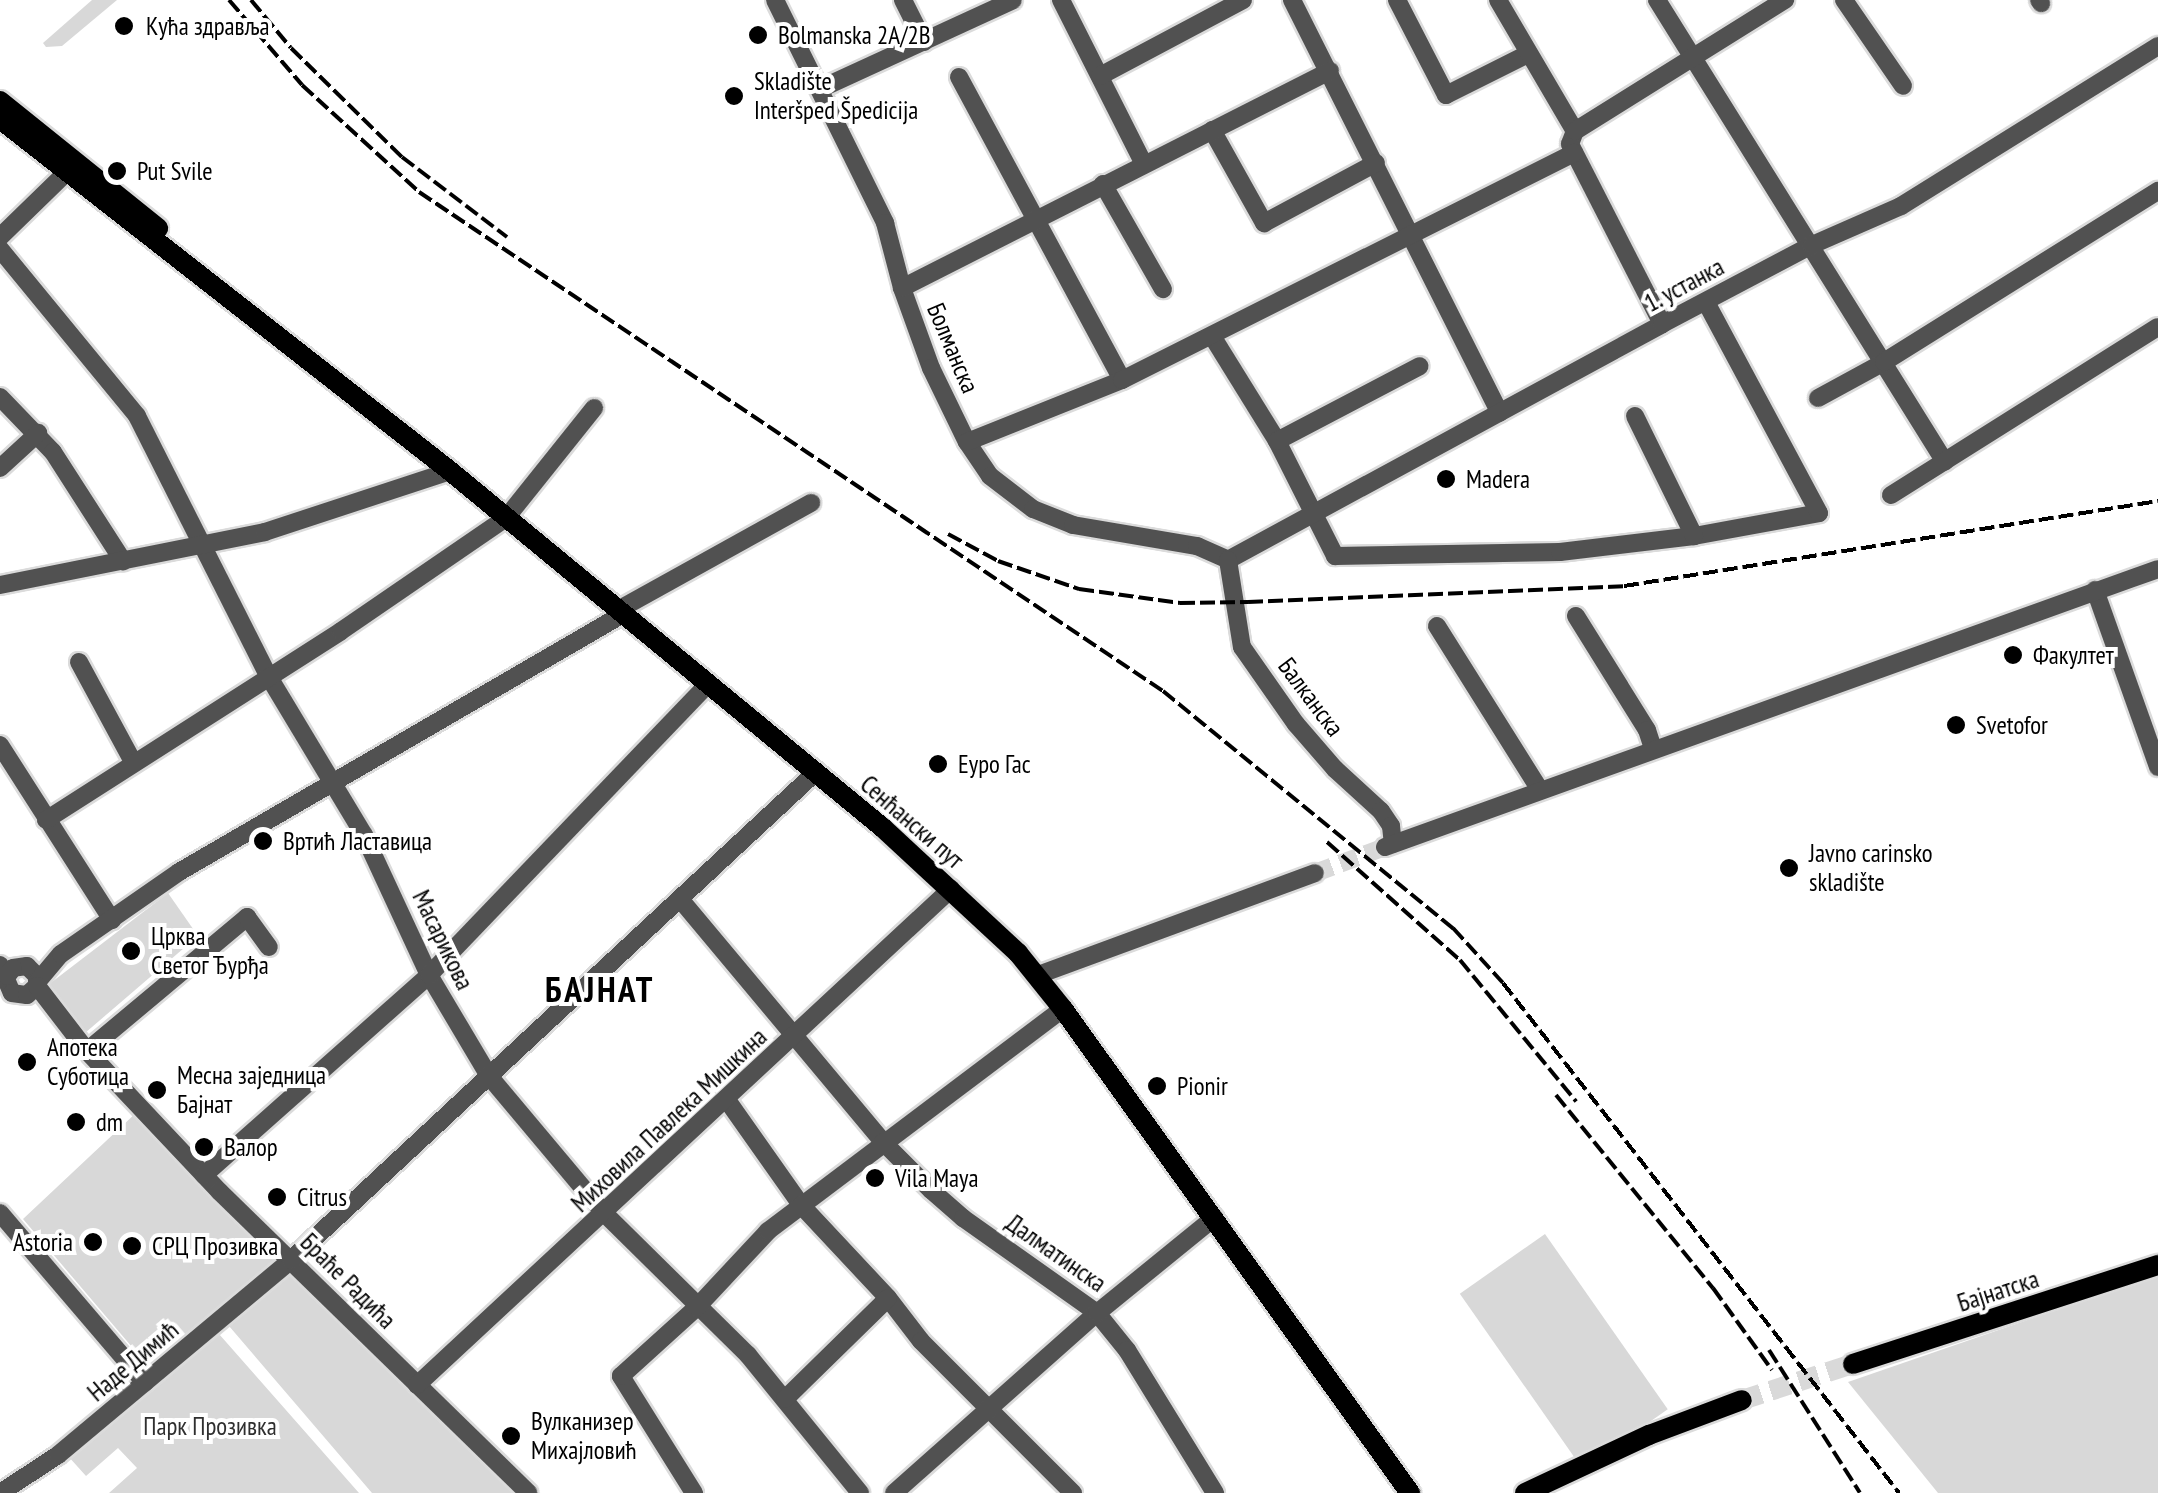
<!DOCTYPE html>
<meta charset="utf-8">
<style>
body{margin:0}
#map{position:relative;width:2158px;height:1493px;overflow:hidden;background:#fff;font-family:"PT Sans Narrow",sans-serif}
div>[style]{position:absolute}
.green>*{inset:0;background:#d8d8d8;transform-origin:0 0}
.minor-tunnel>*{height:18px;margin-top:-9px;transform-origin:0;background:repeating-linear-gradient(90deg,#d9d9d9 0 18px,transparent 0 27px)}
.major-tunnel>*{height:20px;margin-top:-10px;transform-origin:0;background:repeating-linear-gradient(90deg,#d9d9d9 0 20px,transparent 0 30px)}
.roads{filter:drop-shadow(2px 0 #dbdbdb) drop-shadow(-2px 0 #dbdbdb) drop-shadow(0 2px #dbdbdb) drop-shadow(0 -2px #dbdbdb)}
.minor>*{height:18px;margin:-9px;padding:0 9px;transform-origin:9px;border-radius:9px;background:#515151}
.major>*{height:20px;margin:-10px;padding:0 10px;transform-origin:10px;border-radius:10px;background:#000}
.rail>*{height:4px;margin-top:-2px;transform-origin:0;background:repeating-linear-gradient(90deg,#000 0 15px,transparent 0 20px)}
.dots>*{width:28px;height:28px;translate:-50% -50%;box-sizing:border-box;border:5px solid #fff;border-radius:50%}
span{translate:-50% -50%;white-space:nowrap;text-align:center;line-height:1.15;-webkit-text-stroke:8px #fff;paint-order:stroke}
.poi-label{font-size:25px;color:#000}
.left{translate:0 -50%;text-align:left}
.right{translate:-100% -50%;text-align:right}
.street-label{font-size:25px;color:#000}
.park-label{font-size:25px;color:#2f2f2f}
.district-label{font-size:35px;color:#000;font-weight:700;letter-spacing:2.5px}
</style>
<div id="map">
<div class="green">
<div style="clip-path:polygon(92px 0,117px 0,62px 46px,46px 47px,43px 43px)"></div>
<div style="clip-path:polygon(168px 893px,198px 936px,85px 1033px,48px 985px)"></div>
<div style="clip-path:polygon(138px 1111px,274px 1257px,514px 1493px,372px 1493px,217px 1312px,149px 1367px,23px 1219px)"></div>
<div style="left:1545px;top:1234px;width:214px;height:104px;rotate:55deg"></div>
<div style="clip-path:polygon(2158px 1275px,2158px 1493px,1938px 1493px,1848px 1382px)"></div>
<div style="clip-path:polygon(219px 1334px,359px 1493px,109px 1493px,137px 1468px,118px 1448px,86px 1476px,68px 1456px)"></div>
</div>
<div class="minor-tunnel">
<div style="left:1315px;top:873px;width:75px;rotate:-20.4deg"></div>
</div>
<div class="major-tunnel">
<div style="left:1742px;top:1400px;width:117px;rotate:-18deg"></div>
</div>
<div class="roads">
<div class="minor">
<div style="left:775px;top:0;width:249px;rotate:63.7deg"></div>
<div style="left:885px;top:223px;width:67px;rotate:75.3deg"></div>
<div style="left:902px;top:288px;width:85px;rotate:70.1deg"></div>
<div style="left:931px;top:368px;width:82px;rotate:64.1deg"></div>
<div style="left:967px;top:442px;width:41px;rotate:55.9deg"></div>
<div style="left:990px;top:476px;width:54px;rotate:37.5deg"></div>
<div style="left:1033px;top:509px;width:43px;rotate:21.8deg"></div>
<div style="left:1073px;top:525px;width:126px;rotate:9.6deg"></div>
<div style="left:1197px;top:546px;width:34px;rotate:24deg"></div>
<div style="left:903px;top:0;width:47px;rotate:63.4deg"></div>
<div style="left:1061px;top:0;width:184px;rotate:63.2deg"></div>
<div style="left:1292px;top:0;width:462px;rotate:63.3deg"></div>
<div style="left:1397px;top:0;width:107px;rotate:62.7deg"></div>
<div style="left:1446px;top:95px;width:89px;rotate:-26.6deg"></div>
<div style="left:1498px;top:0;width:152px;rotate:59.6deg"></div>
<div style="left:1575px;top:131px;width:14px;rotate:111deg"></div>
<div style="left:1570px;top:144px;width:202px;rotate:62.9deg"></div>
<div style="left:1657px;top:0;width:544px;rotate:58.06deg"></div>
<div style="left:1844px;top:0;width:104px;rotate:55.5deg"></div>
<div style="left:2039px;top:0;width:4px;rotate:56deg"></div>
<div style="left:1100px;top:76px;width:162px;rotate:-28deg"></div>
<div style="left:959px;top:77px;width:344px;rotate:61.7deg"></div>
<div style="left:822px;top:88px;width:210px;rotate:-24.7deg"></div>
<div style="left:1212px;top:130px;width:107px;rotate:60.8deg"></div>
<div style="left:1264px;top:223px;width:127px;rotate:-28.2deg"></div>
<div style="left:1575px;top:131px;width:248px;rotate:-32deg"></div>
<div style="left:1103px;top:184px;width:121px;rotate:60.3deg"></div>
<div style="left:0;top:237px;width:105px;rotate:-44.2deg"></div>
<div style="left:0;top:249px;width:216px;rotate:50.6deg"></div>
<div style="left:137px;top:416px;width:292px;rotate:63.2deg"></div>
<div style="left:269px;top:677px;width:184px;rotate:59deg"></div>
<div style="left:364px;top:835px;width:154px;rotate:65.1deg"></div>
<div style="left:429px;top:975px;width:117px;rotate:59.3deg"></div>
<div style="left:489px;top:1076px;width:179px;rotate:50deg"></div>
<div style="left:604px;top:1213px;width:202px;rotate:44.6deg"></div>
<div style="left:748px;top:1355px;width:178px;rotate:50.9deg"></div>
<div style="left:902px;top:288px;width:480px;rotate:-26.9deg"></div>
<div style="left:1212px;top:336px;width:123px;rotate:58.2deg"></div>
<div style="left:1277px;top:441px;width:129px;rotate:63.2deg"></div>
<div style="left:1335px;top:556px;width:225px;rotate:-1deg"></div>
<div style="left:1560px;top:552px;width:135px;rotate:-6.8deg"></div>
<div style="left:1694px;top:536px;width:127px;rotate:-10.4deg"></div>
<div style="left:1819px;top:513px;width:239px;rotate:-118.2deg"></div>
<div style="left:0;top:397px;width:76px;rotate:46.1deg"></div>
<div style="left:53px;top:452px;width:130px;rotate:57.3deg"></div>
<div style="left:1818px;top:398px;width:75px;rotate:-28.6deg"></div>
<div style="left:1884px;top:362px;width:323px;rotate:-32deg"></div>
<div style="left:1635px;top:416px;width:134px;rotate:63.8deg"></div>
<div style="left:1277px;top:441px;width:161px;rotate:-27.7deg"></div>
<div style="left:967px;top:442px;width:167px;rotate:-21.8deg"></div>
<div style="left:1122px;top:380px;width:506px;rotate:-26.67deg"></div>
<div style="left:0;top:468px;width:52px;rotate:-42.6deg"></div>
<div style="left:1891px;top:495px;width:315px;rotate:-32.2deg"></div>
<div style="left:1228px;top:560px;width:494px;rotate:-28.5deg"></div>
<div style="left:1662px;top:324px;width:170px;rotate:-27.8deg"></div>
<div style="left:1812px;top:245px;width:97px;rotate:-23.7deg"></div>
<div style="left:1901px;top:206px;width:303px;rotate:-31.9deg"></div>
<div style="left:1228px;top:560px;width:88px;rotate:80.9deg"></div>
<div style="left:1242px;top:647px;width:94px;rotate:55deg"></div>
<div style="left:1296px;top:724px;width:60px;rotate:49.1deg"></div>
<div style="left:1335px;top:769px;width:62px;rotate:42.4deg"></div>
<div style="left:1381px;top:811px;width:18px;rotate:56deg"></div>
<div style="left:1391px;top:826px;width:18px;rotate:84deg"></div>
<div style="left:0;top:585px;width:270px;rotate:-11.3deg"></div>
<div style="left:265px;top:532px;width:195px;rotate:-18.2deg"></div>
<div style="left:2095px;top:590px;width:188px;rotate:70.4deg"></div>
<div style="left:618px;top:610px;width:221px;rotate:-29deg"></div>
<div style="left:1576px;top:616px;width:134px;rotate:58.1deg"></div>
<div style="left:1647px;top:730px;width:20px;rotate:72deg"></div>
<div style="left:1437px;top:626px;width:194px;rotate:57.9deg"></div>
<div style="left:79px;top:662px;width:114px;rotate:61.6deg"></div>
<div style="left:0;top:745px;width:208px;rotate:57.4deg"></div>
<div style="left:46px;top:820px;width:350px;rotate:-32.6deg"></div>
<div style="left:341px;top:631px;width:200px;rotate:-34.4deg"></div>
<div style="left:506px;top:518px;width:141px;rotate:-51.3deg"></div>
<div style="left:1385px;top:847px;width:821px;rotate:-19.78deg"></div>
<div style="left:680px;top:899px;width:317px;rotate:50.1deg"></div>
<div style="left:883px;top:1142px;width:68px;rotate:45deg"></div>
<div style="left:931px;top:1190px;width:43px;rotate:41.2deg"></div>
<div style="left:963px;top:1218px;width:164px;rotate:35.3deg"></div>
<div style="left:1097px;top:1313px;width:48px;rotate:51deg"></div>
<div style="left:1127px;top:1350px;width:168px;rotate:58.4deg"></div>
<div style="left:0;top:965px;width:30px;rotate:67deg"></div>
<div style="left:12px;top:993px;width:15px;rotate:8deg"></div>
<div style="left:27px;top:995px;width:13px;rotate:-42deg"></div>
<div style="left:37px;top:986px;width:10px;rotate:-90deg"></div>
<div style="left:37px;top:976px;width:14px;rotate:-135deg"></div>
<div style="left:27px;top:966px;width:14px;rotate:172deg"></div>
<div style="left:13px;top:968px;width:10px;rotate:127deg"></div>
<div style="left:1038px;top:975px;width:295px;rotate:-20.2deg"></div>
<div style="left:38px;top:981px;width:35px;rotate:-50deg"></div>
<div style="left:61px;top:954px;width:144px;rotate:-34.8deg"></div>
<div style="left:179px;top:872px;width:514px;rotate:-30.16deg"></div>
<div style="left:37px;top:986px;width:82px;rotate:52.4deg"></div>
<div style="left:87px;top:1051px;width:194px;rotate:46.7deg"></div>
<div style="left:220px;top:1192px;width:431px;rotate:44.3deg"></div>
<div style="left:87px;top:1051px;width:209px;rotate:-39.9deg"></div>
<div style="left:247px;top:917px;width:37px;rotate:54deg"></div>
<div style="left:727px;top:1100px;width:128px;rotate:54.8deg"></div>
<div style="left:801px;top:1205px;width:127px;rotate:46.9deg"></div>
<div style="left:888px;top:1298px;width:54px;rotate:52.5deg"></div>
<div style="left:921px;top:1341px;width:215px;rotate:45deg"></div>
<div style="left:204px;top:1175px;width:301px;rotate:-41.6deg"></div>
<div style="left:429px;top:975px;width:403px;rotate:-46.2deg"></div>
<div style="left:0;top:1213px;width:223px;rotate:49.5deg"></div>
<div style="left:417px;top:1385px;width:729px;rotate:-42.89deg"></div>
<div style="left:785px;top:1399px;width:144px;rotate:-44.4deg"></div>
<div style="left:0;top:1493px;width:69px;rotate:-33.2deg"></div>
<div style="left:58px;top:1455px;width:304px;rotate:-39.9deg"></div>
<div style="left:291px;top:1260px;width:717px;rotate:-42.91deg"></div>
<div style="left:694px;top:1493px;width:138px;rotate:-122deg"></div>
<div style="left:621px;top:1376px;width:103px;rotate:-42.2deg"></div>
<div style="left:697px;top:1307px;width:104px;rotate:-46.9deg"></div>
<div style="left:768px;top:1231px;width:369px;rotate:-37deg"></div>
<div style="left:894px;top:1493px;width:271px;rotate:-41.6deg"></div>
<div style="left:1097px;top:1313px;width:151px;rotate:-39.1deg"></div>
</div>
<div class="major">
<div style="left:0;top:101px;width:203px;rotate:38.8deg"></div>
<div style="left:0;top:119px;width:571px;rotate:38.03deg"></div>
<div style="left:450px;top:471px;width:561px;rotate:39.5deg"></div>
<div style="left:883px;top:828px;width:184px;rotate:42.8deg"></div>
<div style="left:1018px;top:953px;width:72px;rotate:51.2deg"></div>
<div style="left:1063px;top:1009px;width:596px;rotate:54.36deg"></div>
<div style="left:1853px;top:1364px;width:321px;rotate:-18deg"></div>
<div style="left:1525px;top:1493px;width:137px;rotate:-25.1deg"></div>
<div style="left:1649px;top:1435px;width:99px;rotate:-20.6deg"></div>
</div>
</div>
<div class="rail">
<div style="left:229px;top:0;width:112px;rotate:49.3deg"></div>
<div style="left:302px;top:85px;width:159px;rotate:42.4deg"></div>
<div style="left:419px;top:192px;width:896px;rotate:33.85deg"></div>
<div style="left:1163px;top:691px;width:375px;rotate:39.3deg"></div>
<div style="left:1453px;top:928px;width:74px;rotate:47.7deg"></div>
<div style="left:1503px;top:983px;width:646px;rotate:52.17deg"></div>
<div style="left:251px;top:0;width:62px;rotate:50.2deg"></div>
<div style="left:291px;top:48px;width:156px;rotate:44.5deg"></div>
<div style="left:402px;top:157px;width:132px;rotate:37.3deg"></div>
<div style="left:948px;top:534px;width:57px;rotate:28.4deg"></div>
<div style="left:998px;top:561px;width:86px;rotate:19.1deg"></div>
<div style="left:1079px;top:589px;width:102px;rotate:7.9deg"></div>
<div style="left:1180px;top:603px;width:68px;rotate:-0.8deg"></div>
<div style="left:1248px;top:602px;width:376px;rotate:-2.4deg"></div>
<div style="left:1624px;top:586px;width:541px;rotate:-9.04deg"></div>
<div style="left:1327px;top:842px;width:178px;rotate:41.6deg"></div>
<div style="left:1460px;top:960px;width:183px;rotate:50.6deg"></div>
<div style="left:1556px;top:1095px;width:249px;rotate:50.9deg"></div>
<div style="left:1713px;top:1288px;width:101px;rotate:54.3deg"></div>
<div style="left:1769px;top:1350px;width:169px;rotate:57.5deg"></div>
</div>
<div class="dots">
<div style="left:124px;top:26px;background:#000"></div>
<div style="left:758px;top:35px;background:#000"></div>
<div style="left:734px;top:96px;background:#000"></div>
<div style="left:117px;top:171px;background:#000"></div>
<div style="left:1446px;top:479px;background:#000"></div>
<div style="left:2013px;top:655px;background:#000"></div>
<div style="left:1956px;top:725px;background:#000"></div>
<div style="left:938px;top:764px;background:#000"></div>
<div style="left:263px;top:841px;background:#000"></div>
<div style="left:1789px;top:868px;background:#000"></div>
<div style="left:131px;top:951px;background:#000"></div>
<div style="left:27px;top:1062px;background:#000"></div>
<div style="left:1157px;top:1086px;background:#000"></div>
<div style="left:157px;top:1090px;background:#000"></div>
<div style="left:76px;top:1122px;background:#000"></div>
<div style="left:204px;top:1147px;background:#000"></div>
<div style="left:875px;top:1178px;background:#000"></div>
<div style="left:277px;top:1197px;background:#000"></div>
<div style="left:93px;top:1242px;background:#000"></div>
<div style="left:132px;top:1246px;background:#000"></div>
<div style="left:511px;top:1436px;background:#000"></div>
</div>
<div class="poi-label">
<span class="left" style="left:146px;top:26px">Кућа здравља</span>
<span class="left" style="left:778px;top:35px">Bolmanska 2A/2B</span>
<span class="left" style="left:754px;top:96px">Skladište<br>Interšped Špedicija</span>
<span class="left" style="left:137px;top:171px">Put Svile</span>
<span class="left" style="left:1466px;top:479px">Madera</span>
<span class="left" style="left:2033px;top:655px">Факултет</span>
<span class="left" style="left:1976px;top:725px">Svetofor</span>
<span class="left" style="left:958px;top:764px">Еуро Гас</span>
<span class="left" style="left:283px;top:841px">Вртић Ластавица</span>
<span class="left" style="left:1809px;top:868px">Javno carinsko<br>skladište</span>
<span class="left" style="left:151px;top:951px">Црква<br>Светог Ђурђа</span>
<span class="left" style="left:47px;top:1062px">Апотека<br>Суботица</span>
<span class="left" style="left:177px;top:1090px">Месна заједница<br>Бајнат</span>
<span class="left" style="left:1177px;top:1086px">Pionir</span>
<span class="left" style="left:96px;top:1122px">dm</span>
<span class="left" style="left:224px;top:1147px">Валор</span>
<span class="left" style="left:895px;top:1178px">Vila Maya</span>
<span class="left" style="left:297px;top:1197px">Citrus</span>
<span class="right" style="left:73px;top:1242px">Astoria</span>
<span class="left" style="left:152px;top:1246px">СРЦ Прозивка</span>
<span class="left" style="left:531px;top:1436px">Вулканизер<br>Михајловић</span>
</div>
<div class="street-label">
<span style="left:1684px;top:285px;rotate:-28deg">1. устанка</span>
<span style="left:953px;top:348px;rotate:67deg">Болманска</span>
<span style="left:1311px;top:697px;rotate:53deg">Балканска</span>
<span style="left:912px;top:822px;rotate:41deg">Сенћански пут</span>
<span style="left:443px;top:940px;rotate:64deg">Масарикова</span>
<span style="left:669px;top:1120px;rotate:-43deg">Миховила Павлека Мишкина</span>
<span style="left:1056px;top:1253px;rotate:35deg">Далматинска</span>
<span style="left:348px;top:1281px;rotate:45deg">Браће Радића</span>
<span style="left:1998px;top:1291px;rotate:-18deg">Бајнатска</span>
<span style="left:133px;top:1361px;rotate:-40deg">Наде Димић</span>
</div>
<div class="park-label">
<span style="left:210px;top:1426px">Парк Прозивка</span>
</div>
<div class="district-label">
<span style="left:600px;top:989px">БАЈНАТ</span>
</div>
</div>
